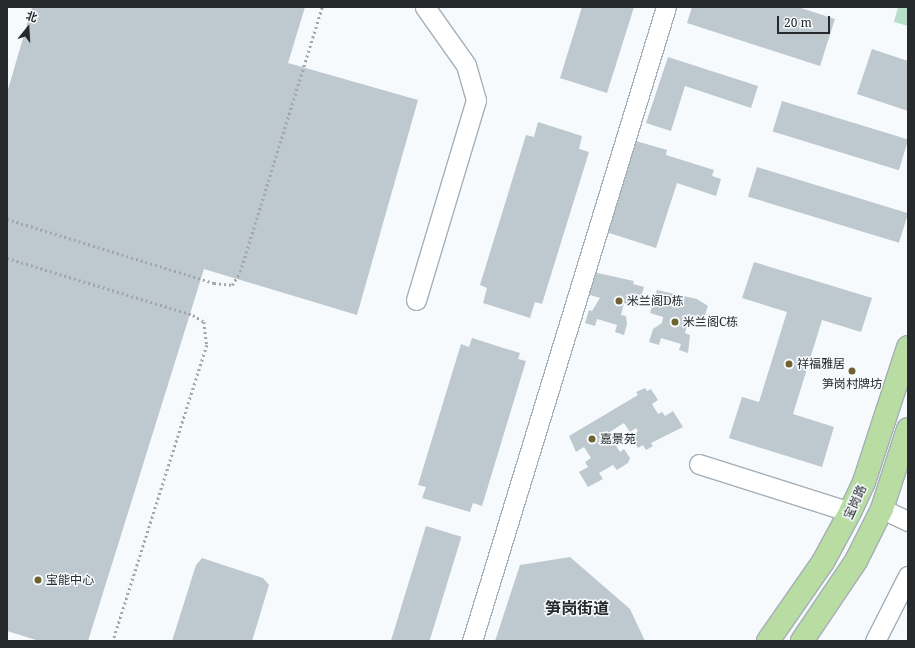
<!DOCTYPE html>
<meta charset="utf-8">
<style>
body{margin:0}
#map{position:relative;width:915px;height:648px;overflow:hidden;background:#f6fafd;font-family:"Noto Serif","Noto Sans SC",serif}
div>[style]{position:absolute}
.green>*{inset:0;background:#b7decb}
.building>*{inset:0;background:#bec8cf;transform-origin:0 0}
.path>*{height:2.5px;margin-top:-1.25px;transform-origin:0;background:repeating-linear-gradient(90deg,#a2a6a8 0 2px,transparent 0 5px)}
.roads{filter:drop-shadow(1px 0 #a5afb7) drop-shadow(-1px 0 #a5afb7) drop-shadow(0 1px #a5afb7) drop-shadow(0 -1px #a5afb7)}
.minor>*{height:19px;margin:-9.5px;padding:0 9.5px;transform-origin:9.5px;border-radius:9.5px;background:#fff}
.major>*{height:22px;margin:-11px;padding:0 11px;transform-origin:11px;border-radius:11px;background:#b8dca1}
.dots>*{width:11px;height:11px;translate:-50% -50%;box-sizing:border-box;border:2px solid #f6fafd;border-radius:50%}
span{translate:-50% -50%;white-space:nowrap;text-align:center;line-height:1.15;-webkit-text-stroke:3px #f6fafd;paint-order:stroke}
.poi-label{font-size:12px;color:#262a2c}
.left{translate:0 -50%;text-align:left}
.street-label{font-size:12px;color:#262a2c}
.district-label{font-size:16px;color:#262a2c;font-weight:700}
.frame{position:absolute;inset:0;border:8px solid #262a2c;pointer-events:none}
.north{position:absolute;left:8px;top:8px;width:40px;height:40px;-webkit-text-stroke:3px #f6fafd;paint-order:stroke;rotate:18deg;font-size:11px;font-weight:700;line-height:16px;text-align:center;color:#262a2c}
.north::after{content:'';display:block;margin:auto;width:14px;height:18px;background:#262a2c;clip-path:polygon(50% 0,100% 100%,50% 72%,0 100%)}
.scale{position:absolute;left:777px;top:16px;width:53px;height:18px;box-sizing:border-box;border:2px solid #262a2c;border-top:0;padding-left:5px;font-size:12px;line-height:14px;white-space:nowrap;color:#262a2c;-webkit-text-stroke:3px #f6fafd;paint-order:stroke}
</style>
<div id="map">
<div class="green">
<div style="clip-path:polygon(898px 7px,908px 7px,908px 26px,894px 22px)"></div>
</div>
<div class="building">
<div style="clip-path:polygon(32px 7px,305px 7px,288px 63px,418px 100px,357px 315px,204px 269px,88px 641px,36px 640px,7px 631px,7px 93px)"></div>
<div style="clip-path:polygon(582px 7px,634px 7px,607px 93px,560px 78px)"></div>
<div style="clip-path:polygon(692px 7px,798px 7px,835px 19px,820px 66px,687px 23px)"></div>
<div style="clip-path:polygon(872px 49px,908px 61px,908px 111px,857px 94px)"></div>
<div style="clip-path:polygon(668px 57px,758px 86px,751px 108px,685px 86px,671px 131px,646px 123px)"></div>
<div style="left:782px;top:101px;width:132px;height:32px;rotate:17deg"></div>
<div style="clip-path:polygon(538px 122px,582px 136px,579px 149px,589px 152px,542px 304px,535px 302px,530px 318px,483px 303px,487px 288px,480px 285px,526px 135px,534px 137px)"></div>
<div style="clip-path:polygon(636px 141px,667px 150px,666px 155px,714px 170px,712px 176px,721px 179px,716px 196px,677px 183px,656px 248px,603px 231px,630px 144px,635px 145px)"></div>
<div style="left:757px;top:167px;width:158px;height:31px;rotate:17deg"></div>
<div style="clip-path:polygon(754px 262px,872px 298px,861px 332px,822px 320px,793px 414px,834px 427px,822px 467px,729px 438px,742px 397px,759px 402px,787px 312px,742px 298px)"></div>
<div style="clip-path:polygon(593px 272px,634px 281px,633px 284px,644px 287px,638px 307px,624px 303px,621px 315px,626px 316px,627px 324px,624px 335px,615px 332px,617px 325px,597px 319px,595px 326px,585px 323px,589px 310px,592px 311px,600px 298px,587px 294px)"></div>
<div style="clip-path:polygon(657px 290px,697px 299px,708px 306px,701px 326px,688px 322px,685px 333px,690px 335px,688px 353px,679px 350px,681px 344px,661px 338px,659px 345px,649px 342px,653px 329px,662px 323px,663px 317px,650px 313px)"></div>
<div style="clip-path:polygon(472px 338px,520px 353px,518px 359px,526px 361px,482px 506px,473px 503px,470px 512px,422px 498px,426px 487px,418px 485px,461px 344px,469px 347px)"></div>
<div style="clip-path:polygon(645px 388px,647px 391px,651px 389px,658px 400px,652px 404px,658px 414px,662px 412px,665px 416px,673px 411px,683px 427px,651px 443px,653px 446px,646px 450px,643px 445px,638px 448px,631px 436px,638px 431px,636px 428px,630px 432px,624px 423px,608px 433px,620px 452px,624px 449px,630px 458px,628px 463px,617px 470px,613px 465px,599px 473px,603px 479px,588px 487px,579px 472px,588px 467px,585px 462px,591px 458px,584px 447px,576px 452px,569px 436px,638px 395px,636px 392px)"></div>
<div style="left:426px;top:526px;width:37px;height:121px;rotate:17deg"></div>
<div style="clip-path:polygon(570px 557px,630px 609px,645px 641px,495px 641px,520px 565px)"></div>
<div style="clip-path:polygon(202px 558px,263px 578px,269px 585px,252px 641px,172px 641px,196px 565px)"></div>
</div>
<div class="path">
<div style="left:7px;top:219px;width:217px;rotate:17.2deg"></div>
<div style="left:214px;top:283px;width:18px;rotate:6deg"></div>
<div style="left:232px;top:285px;width:15px;rotate:-58deg"></div>
<div style="left:240px;top:272px;width:277px;rotate:-72.8deg"></div>
<div style="left:7px;top:258px;width:195px;rotate:17deg"></div>
<div style="left:193px;top:315px;width:13px;rotate:32deg"></div>
<div style="left:204px;top:322px;width:23px;rotate:83deg"></div>
<div style="left:207px;top:345px;width:311px;rotate:107.6deg"></div>
</div>
<div class="roads">
<div class="minor">
<div style="left:416px;top:300px;width:209px;rotate:-73.3deg"></div>
<div style="left:476px;top:100px;width:36px;rotate:-106deg"></div>
<div style="left:466px;top:65px;width:71px;rotate:-125.3deg"></div>
<div style="left:699px;top:464px;width:158px;rotate:17.6deg"></div>
<div style="left:882px;top:509px;width:29px;rotate:25deg"></div>
<div style="left:472px;top:641px;width:663px;rotate:-72.99deg"></div>
<div style="left:875px;top:641px;width:73px;rotate:-63.1deg"></div>
</div>
<div class="major">
<div style="left:768px;top:641px;width:96px;rotate:-55.2deg"></div>
<div style="left:823px;top:562px;width:57px;rotate:-61.6deg"></div>
<div style="left:850px;top:512px;width:33px;rotate:-65deg"></div>
<div style="left:864px;top:482px;width:142px;rotate:-71.9deg"></div>
<div style="left:802px;top:641px;width:97px;rotate:-56deg"></div>
<div style="left:856px;top:561px;width:58px;rotate:-63.4deg"></div>
<div style="left:882px;top:509px;width:84px;rotate:-72deg"></div>
</div>
</div>
<div class="dots">
<div style="left:619px;top:301px;background:#6e622f"></div>
<div style="left:675px;top:322px;background:#6e622f"></div>
<div style="left:789px;top:364px;background:#6e622f"></div>
<div style="left:852px;top:371px;background:#6e622f"></div>
<div style="left:592px;top:439px;background:#6e622f"></div>
<div style="left:38px;top:580px;background:#6e622f"></div>
</div>
<div class="poi-label">
<span class="left" style="left:627px;top:301px">米兰阁D栋</span>
<span class="left" style="left:683px;top:322px">米兰阁C栋</span>
<span class="left" style="left:797px;top:364px">祥福雅居</span>
<span style="left:852px;top:384px">笋岗村牌坊</span>
<span class="left" style="left:600px;top:439px">嘉景苑</span>
<span class="left" style="left:46px;top:580px">宝能中心</span>
</div>
<div class="street-label">
<span style="left:855px;top:502px;rotate:-65deg">宝岗路</span>
</div>
<div class="district-label">
<span style="left:577px;top:608px">笋岗街道</span>
</div>
<div class="frame"></div>
<div class="north">北</div>
<div class="scale">20 m</div>
</div>
